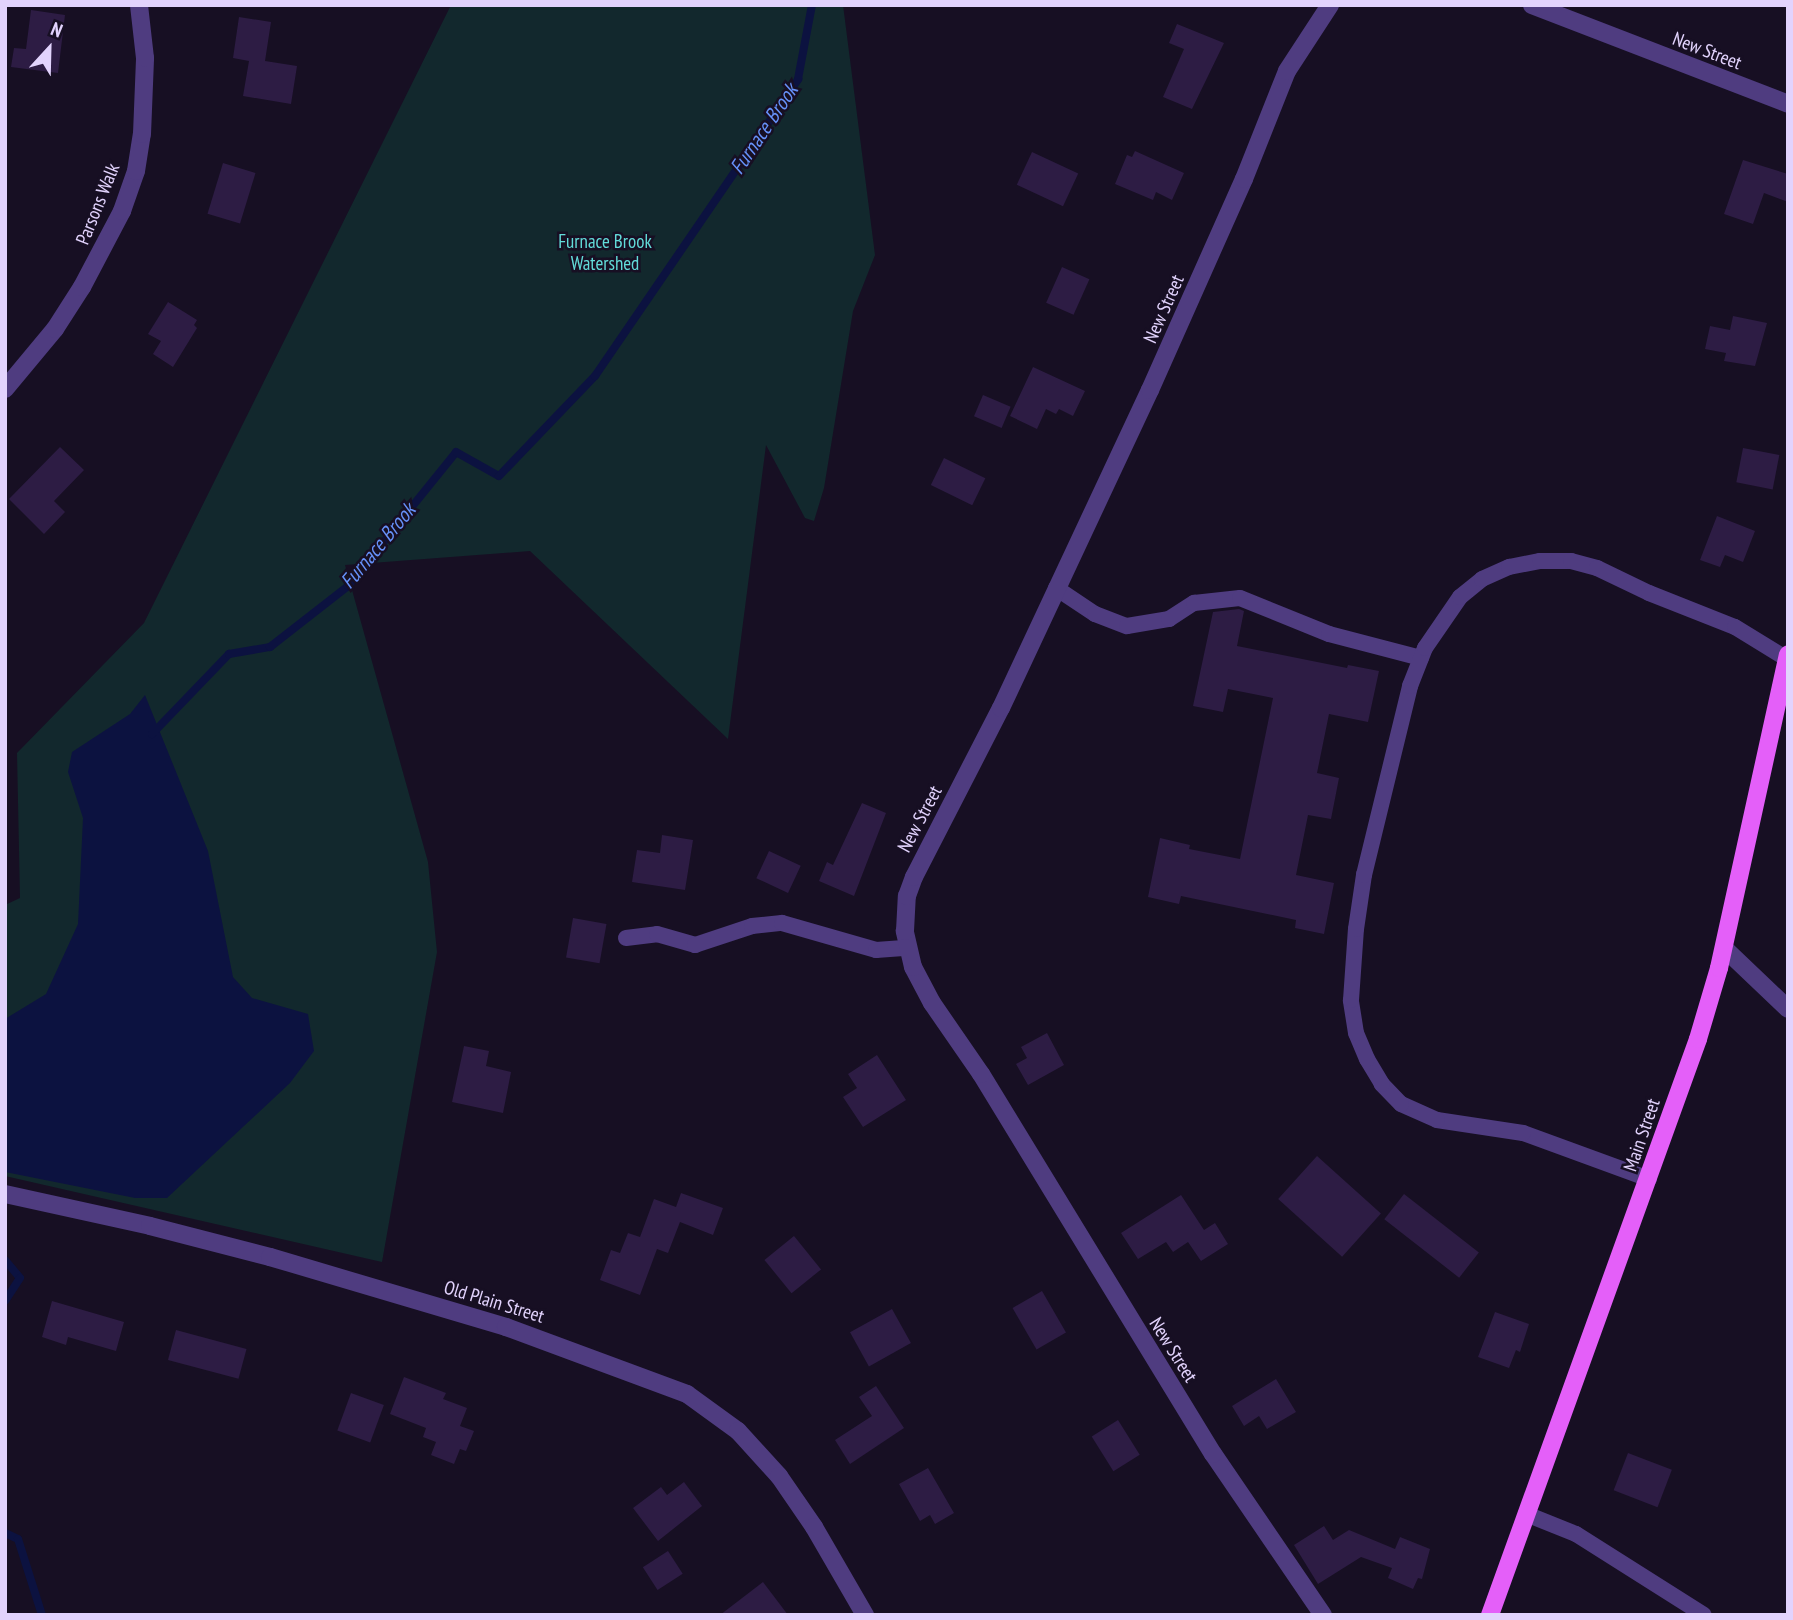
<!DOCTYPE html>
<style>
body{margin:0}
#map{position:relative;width:1793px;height:1620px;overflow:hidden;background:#170f23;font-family:"PT Sans Narrow",sans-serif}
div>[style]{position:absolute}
.green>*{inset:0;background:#12282d}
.water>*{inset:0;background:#0c1240}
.stream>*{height:8px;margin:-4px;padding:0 4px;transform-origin:4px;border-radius:4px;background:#0c1240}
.building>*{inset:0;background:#2d1c44;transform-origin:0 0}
.lane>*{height:16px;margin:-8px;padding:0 8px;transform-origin:8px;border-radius:8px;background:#4f3c80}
.street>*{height:18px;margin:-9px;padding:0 9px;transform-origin:9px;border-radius:9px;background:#4f3c80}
.primary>*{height:18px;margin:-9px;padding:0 9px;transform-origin:9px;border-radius:9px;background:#e45ff9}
span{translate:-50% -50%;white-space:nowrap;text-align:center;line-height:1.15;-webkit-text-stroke:5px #170f23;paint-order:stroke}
.street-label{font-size:19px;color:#e2d3fd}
.park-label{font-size:19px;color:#62dbd9}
.water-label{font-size:21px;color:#6691f9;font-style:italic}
.frame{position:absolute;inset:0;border:7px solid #e2d3fd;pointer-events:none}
.north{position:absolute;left:14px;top:14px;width:70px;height:70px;-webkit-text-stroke:5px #170f23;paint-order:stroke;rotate:22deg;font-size:19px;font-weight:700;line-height:28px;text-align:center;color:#e2d3fd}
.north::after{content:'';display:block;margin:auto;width:24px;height:32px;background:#e2d3fd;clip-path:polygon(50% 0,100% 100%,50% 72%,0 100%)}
</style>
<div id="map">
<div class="green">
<div style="clip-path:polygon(451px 5px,843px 5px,875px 255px,853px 311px,824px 488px,814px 521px,805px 518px,766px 445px,728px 739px,530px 551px,345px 565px,428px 862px,437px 952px,382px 1262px,5px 1176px,5px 905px,20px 898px,17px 753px,144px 623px)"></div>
</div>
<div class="water">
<div style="clip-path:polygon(145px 695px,208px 851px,233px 977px,252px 998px,308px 1014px,314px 1051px,290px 1083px,167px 1198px,135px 1198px,5px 1172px,5px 1019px,46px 994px,78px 924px,83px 818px,68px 772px,72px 752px,130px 714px)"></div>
</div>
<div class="stream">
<div style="left:152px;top:734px;width:111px;rotate:-46.1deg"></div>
<div style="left:229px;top:654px;width:42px;rotate:-9.7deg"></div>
<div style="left:270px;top:647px;width:99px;rotate:-38deg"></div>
<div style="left:348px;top:586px;width:172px;rotate:-51.1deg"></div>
<div style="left:456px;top:452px;width:49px;rotate:29.2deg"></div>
<div style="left:499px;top:476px;width:139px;rotate:-46.2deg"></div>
<div style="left:595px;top:376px;width:360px;rotate:-55.6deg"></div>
<div style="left:798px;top:79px;width:75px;rotate:-79.3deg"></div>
<div style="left:5px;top:1260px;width:23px;rotate:50deg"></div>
<div style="left:20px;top:1278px;width:27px;rotate:123deg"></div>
<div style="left:5px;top:1533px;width:14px;rotate:25deg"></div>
<div style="left:18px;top:1539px;width:80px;rotate:72.5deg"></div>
</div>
<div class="building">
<div style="clip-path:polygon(31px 10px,65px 15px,58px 73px,11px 67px,14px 48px,26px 49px)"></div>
<div style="clip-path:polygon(239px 17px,271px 22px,265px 61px,297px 66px,291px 104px,243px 96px,249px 61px,233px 58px)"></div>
<div style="clip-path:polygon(1177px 24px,1224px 43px,1192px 109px,1163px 97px,1184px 49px,1169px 43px)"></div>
<div style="clip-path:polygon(1135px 151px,1184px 173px,1172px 200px,1156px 192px,1153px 200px,1115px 184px,1127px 155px,1132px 157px)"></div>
<div style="left:1032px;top:152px;width:51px;height:36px;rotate:25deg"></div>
<div style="clip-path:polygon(1743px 160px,1788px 174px,1788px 202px,1764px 193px,1753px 224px,1724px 214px)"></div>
<div style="left:223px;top:163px;width:34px;height:53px;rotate:17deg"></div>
<div style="left:1062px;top:267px;width:30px;height:39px;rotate:24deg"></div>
<div style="clip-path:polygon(168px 302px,197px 320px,194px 325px,197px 328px,173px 367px,153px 354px,161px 341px,148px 334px)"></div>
<div style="clip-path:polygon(1733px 316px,1767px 323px,1755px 366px,1724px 361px,1726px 353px,1705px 349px,1710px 326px,1730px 330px)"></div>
<div style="clip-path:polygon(1033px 367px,1085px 391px,1073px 416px,1059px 409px,1056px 414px,1046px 409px,1037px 429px,1010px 416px)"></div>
<div style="left:983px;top:395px;width:30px;height:23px;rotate:23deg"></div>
<div style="clip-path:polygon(60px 447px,84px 470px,54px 501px,65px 512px,44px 534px,9px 499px)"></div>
<div style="left:1743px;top:448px;width:37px;height:35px;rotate:11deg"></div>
<div style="left:944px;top:458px;width:46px;height:30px;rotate:26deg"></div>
<div style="clip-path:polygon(1717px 516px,1755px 531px,1743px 562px,1725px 555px,1720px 567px,1700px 560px)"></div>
<div style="clip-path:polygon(1239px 609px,1244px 611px,1237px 646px,1347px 668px,1348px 665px,1379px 671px,1368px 722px,1329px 714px,1317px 773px,1339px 778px,1331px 819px,1308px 815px,1296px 875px,1334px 883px,1324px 934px,1295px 928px,1296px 920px,1181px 896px,1179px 904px,1148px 897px,1160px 838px,1190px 845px,1189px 849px,1240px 859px,1273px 698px,1228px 689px,1223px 712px,1193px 706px,1213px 612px)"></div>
<div style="clip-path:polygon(862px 803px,886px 813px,854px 896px,819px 881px,827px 862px,833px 865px)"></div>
<div style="clip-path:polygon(662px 835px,693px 840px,685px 890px,632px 882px,637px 850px,660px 853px)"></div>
<div style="left:769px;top:851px;width:35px;height:30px;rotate:25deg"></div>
<div style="left:573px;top:918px;width:34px;height:40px;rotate:10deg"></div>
<div style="clip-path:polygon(1047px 1033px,1064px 1065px,1028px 1085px,1016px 1064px,1027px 1058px,1021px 1047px)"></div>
<div style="clip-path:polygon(464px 1046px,489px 1051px,486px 1066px,511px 1072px,503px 1113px,452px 1102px)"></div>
<div style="clip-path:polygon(877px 1055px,906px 1100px,863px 1127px,843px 1097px,857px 1088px,848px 1074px)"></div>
<div style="left:1317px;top:1156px;width:86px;height:58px;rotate:42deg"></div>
<div style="clip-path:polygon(681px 1193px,723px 1208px,713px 1235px,680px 1222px,668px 1253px,657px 1249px,640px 1295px,600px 1280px,611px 1250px,620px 1253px,628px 1233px,640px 1237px,654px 1199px,676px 1207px)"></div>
<div style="left:1404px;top:1194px;width:95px;height:32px;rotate:38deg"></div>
<div style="clip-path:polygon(1181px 1195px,1204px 1230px,1215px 1223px,1228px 1244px,1201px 1261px,1188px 1242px,1173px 1252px,1166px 1242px,1138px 1259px,1121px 1233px)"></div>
<div style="left:794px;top:1236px;width:43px;height:38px;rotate:51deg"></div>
<div style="left:1042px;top:1291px;width:48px;height:34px;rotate:60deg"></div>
<div style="clip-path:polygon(52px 1301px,124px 1322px,116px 1351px,68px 1337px,66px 1345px,42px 1337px)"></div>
<div style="left:892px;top:1309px;width:39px;height:48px;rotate:61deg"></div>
<div style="clip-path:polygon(1495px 1312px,1529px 1324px,1520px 1352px,1516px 1350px,1509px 1368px,1478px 1357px)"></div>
<div style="left:176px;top:1330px;width:73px;height:31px;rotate:15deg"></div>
<div style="clip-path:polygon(404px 1377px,446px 1393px,443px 1399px,467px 1408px,460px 1426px,474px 1431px,466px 1451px,460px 1449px,454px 1464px,431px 1455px,436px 1442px,423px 1437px,426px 1428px,390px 1414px)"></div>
<div style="clip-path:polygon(1276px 1379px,1296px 1412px,1267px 1429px,1259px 1416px,1244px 1426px,1232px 1406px)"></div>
<div style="clip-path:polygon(876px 1386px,904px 1428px,850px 1464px,835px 1440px,872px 1416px,859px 1397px)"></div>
<div style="left:351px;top:1393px;width:35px;height:40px;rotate:20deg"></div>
<div style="left:1118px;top:1420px;width:41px;height:31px;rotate:58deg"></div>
<div style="left:1628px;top:1453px;width:47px;height:40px;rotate:21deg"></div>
<div style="clip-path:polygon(928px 1468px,954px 1513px,935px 1524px,930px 1515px,920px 1521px,899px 1484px)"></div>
<div style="clip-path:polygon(684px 1482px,702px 1506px,658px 1541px,633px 1508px,661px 1487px,667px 1495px)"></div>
<div style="clip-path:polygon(1324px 1526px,1333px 1540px,1349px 1530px,1395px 1549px,1400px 1537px,1430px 1549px,1422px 1579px,1418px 1578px,1413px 1589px,1388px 1578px,1392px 1568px,1361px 1557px,1318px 1584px,1294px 1545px)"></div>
<div style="left:668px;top:1551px;width:27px;height:30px;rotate:57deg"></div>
<div style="clip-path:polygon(763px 1582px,788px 1615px,720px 1615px)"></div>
</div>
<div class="lane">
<div style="left:1056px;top:588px;width:47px;rotate:33.7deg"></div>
<div style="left:1095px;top:614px;width:34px;rotate:21deg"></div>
<div style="left:1127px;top:626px;width:43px;rotate:-9.5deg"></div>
<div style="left:1169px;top:619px;width:30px;rotate:-33deg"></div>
<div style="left:1194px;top:603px;width:46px;rotate:-6.2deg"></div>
<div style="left:1240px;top:598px;width:96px;rotate:22deg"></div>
<div style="left:1329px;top:634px;width:95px;rotate:14.6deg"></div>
<div style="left:626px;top:938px;width:31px;rotate:-7deg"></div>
<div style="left:657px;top:934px;width:40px;rotate:16deg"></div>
<div style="left:695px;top:945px;width:60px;rotate:-18.4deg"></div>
<div style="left:752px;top:926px;width:30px;rotate:-6deg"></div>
<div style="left:782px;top:923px;width:98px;rotate:16deg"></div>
<div style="left:876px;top:950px;width:31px;rotate:-4deg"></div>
<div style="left:1649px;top:1179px;width:134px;rotate:-159.9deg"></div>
<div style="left:1523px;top:1133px;width:87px;rotate:-171.4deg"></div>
<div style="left:1437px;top:1120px;width:39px;rotate:-156deg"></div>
<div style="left:1401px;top:1104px;width:28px;rotate:-134deg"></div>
<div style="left:1382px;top:1084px;width:29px;rotate:-121deg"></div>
<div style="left:1367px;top:1059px;width:28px;rotate:-113deg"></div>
<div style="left:1356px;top:1033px;width:33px;rotate:-99deg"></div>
<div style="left:1351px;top:1000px;width:71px;rotate:-86deg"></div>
<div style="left:1356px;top:929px;width:55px;rotate:-81.6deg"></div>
<div style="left:1364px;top:875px;width:195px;rotate:-76.3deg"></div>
<div style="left:1410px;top:686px;width:41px;rotate:-68.5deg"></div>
<div style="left:1425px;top:648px;width:62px;rotate:-55.5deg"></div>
<div style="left:1460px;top:597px;width:28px;rotate:-39deg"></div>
<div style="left:1482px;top:579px;width:30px;rotate:-24deg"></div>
<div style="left:1509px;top:567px;width:32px;rotate:-11deg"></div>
<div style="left:1540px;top:561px;width:31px"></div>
<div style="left:1571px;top:561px;width:27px;rotate:15deg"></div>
<div style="left:1597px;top:568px;width:58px;rotate:25.7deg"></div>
<div style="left:1649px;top:593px;width:92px;rotate:21.6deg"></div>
<div style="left:1735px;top:627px;width:61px;rotate:31.6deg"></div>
<div style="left:1526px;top:1514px;width:54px;rotate:21.8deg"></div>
<div style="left:1576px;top:1534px;width:151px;rotate:32.3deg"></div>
</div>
<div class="street">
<div style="left:1532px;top:5px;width:274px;rotate:21.1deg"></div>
<div style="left:5px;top:389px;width:78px;rotate:-50.2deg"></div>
<div style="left:55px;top:329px;width:50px;rotate:-57.3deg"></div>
<div style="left:82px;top:287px;width:86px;rotate:-62.2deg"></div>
<div style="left:122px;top:211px;width:42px;rotate:-70.7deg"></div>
<div style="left:136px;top:171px;width:37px;rotate:-81deg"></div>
<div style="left:142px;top:134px;width:76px;rotate:-87.7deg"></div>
<div style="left:145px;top:58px;width:53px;rotate:-96.5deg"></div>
<div style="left:1724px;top:948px;width:88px;rotate:43.6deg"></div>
<div style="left:5px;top:1194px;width:148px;rotate:12.4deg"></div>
<div style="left:150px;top:1226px;width:124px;rotate:14.5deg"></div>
<div style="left:270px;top:1257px;width:246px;rotate:16.5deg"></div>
<div style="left:506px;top:1327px;width:193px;rotate:20.3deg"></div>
<div style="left:687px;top:1394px;width:63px;rotate:36deg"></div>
<div style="left:738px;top:1431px;width:61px;rotate:47.7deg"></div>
<div style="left:779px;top:1476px;width:62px;rotate:55.5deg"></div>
<div style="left:814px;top:1527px;width:102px;rotate:59.9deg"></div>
<div style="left:1323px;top:1615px;width:195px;rotate:-124.3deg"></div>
<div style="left:1213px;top:1454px;width:445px;rotate:-121.4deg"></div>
<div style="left:981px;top:1074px;width:86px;rotate:-124.6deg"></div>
<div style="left:932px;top:1003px;width:41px;rotate:-117.8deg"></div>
<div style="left:913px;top:967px;width:37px;rotate:-103deg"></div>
<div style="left:905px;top:931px;width:35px;rotate:-87deg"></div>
<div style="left:907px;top:896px;width:20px;rotate:-70deg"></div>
<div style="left:914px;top:877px;width:190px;rotate:-62.8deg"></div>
<div style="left:1001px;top:708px;width:351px;rotate:-64.9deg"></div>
<div style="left:1150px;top:390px;width:231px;rotate:-66deg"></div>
<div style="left:1244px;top:179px;width:116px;rotate:-68.3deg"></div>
<div style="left:1287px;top:71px;width:79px;rotate:-56.9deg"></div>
</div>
<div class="primary">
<div style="left:1490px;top:1615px;width:612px;rotate:-70.14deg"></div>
<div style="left:1698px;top:1039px;width:74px;rotate:-73.5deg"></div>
<div style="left:1719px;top:968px;width:321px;rotate:-77.6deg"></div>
</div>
<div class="street-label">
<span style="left:1707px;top:51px;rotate:21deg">New Street</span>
<span style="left:98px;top:204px;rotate:-68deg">Parsons Walk</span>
<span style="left:1164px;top:309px;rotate:-66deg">New Street</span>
<span style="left:920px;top:819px;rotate:-62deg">New Street</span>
<span style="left:1642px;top:1135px;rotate:-71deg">Main Street</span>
<span style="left:494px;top:1302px;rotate:17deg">Old Plain Street</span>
<span style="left:1173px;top:1350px;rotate:58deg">New Street</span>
</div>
<div class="park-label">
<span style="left:605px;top:253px">Furnace Brook<br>Watershed</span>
</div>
<div class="water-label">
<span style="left:764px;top:129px;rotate:-56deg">Furnace Brook</span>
<span style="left:378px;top:546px;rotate:-50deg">Furnace Brook</span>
</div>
<div class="frame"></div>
<div class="north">N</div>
</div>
